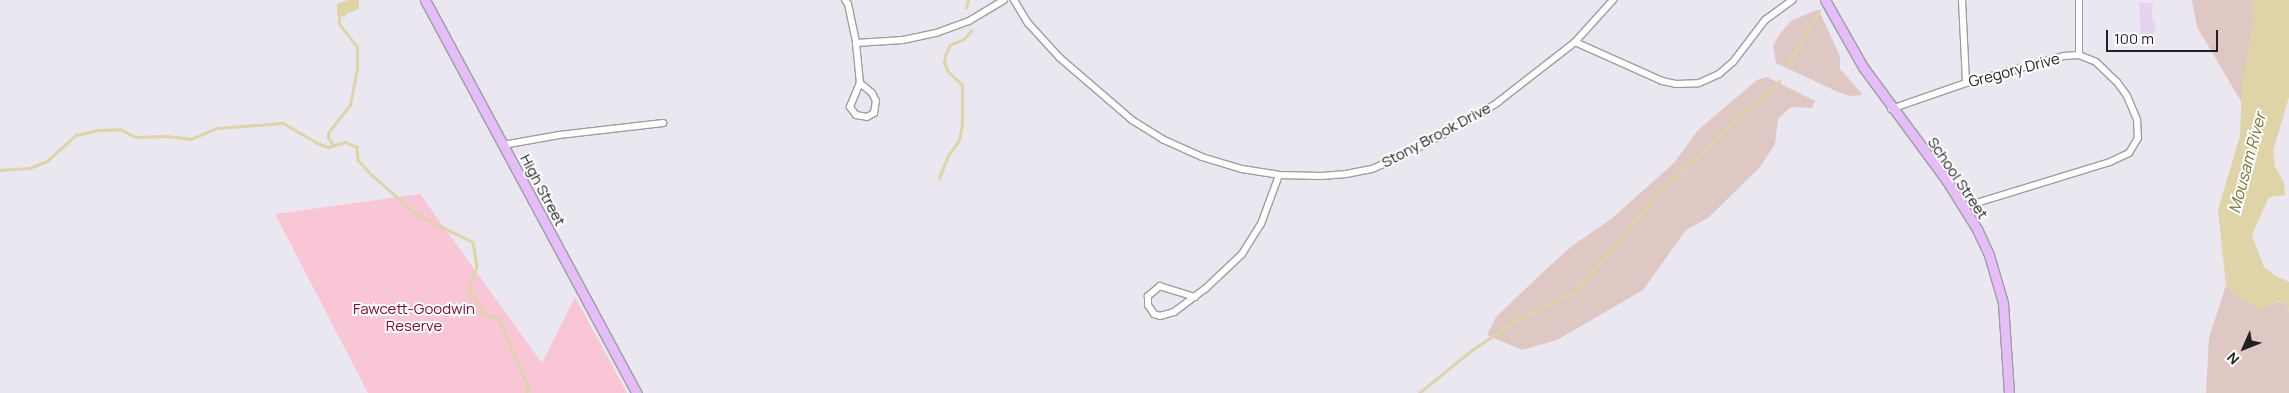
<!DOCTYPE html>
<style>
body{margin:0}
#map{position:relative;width:2289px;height:393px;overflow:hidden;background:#eae7f1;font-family:Manrope,sans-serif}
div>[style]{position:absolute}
.farmland>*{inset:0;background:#e6d3ef}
.wetland>*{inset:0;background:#dfc8c4}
.park>*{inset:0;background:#f9c6d6}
.water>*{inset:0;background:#ded4a8}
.stream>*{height:2.5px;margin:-1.25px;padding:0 1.25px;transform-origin:1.25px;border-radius:1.25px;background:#ded4a8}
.roads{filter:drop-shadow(1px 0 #9e9e9e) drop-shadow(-1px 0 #9e9e9e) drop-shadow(0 1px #9e9e9e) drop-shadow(0 -1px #9e9e9e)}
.street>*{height:6px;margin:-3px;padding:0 3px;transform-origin:3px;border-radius:3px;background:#fff}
.secondary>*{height:9px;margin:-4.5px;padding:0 4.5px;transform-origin:4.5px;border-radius:4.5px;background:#e4bdf9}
span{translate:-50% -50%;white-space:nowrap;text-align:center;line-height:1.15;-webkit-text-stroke:4px #fff;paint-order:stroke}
.street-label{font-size:15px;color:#212121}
.park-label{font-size:15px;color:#810d32}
.water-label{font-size:16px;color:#727937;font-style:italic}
.north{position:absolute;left:2219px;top:323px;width:50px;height:50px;-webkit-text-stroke:4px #fff;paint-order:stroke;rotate:226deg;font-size:14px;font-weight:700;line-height:20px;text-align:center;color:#212121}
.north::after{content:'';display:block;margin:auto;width:18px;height:22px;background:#212121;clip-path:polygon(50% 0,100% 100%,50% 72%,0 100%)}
.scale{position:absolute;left:2106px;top:30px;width:112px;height:22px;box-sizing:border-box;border:2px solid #212121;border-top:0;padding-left:6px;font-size:15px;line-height:18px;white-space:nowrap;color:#212121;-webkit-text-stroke:4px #fff;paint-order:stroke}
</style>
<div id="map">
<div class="farmland">
<div style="clip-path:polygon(2139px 3px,2153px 3px,2152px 16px,2156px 29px,2148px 40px,2141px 40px)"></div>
</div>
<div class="wetland">
<div style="clip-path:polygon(2192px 0,2252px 0,2253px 20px,2242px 103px,2197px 27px)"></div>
<div style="clip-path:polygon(1816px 10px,1819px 11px,1840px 56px,1840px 69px,1863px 95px,1850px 96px,1838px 92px,1776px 63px,1773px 46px,1779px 35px,1791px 21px)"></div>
<div style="clip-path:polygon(1767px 77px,1815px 101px,1812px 108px,1791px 107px,1778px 119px,1775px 144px,1760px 167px,1708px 218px,1686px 230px,1643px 290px,1557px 340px,1522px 350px,1487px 335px,1496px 317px,1543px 272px,1572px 246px,1611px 219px,1674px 163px,1698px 130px,1757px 80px)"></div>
<div style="clip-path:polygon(2226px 285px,2238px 297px,2284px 303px,2289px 312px,2289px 393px,2206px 393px,2209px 338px)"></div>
</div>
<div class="park">
<div style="clip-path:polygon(420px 194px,542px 363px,575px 297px,627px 393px,368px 393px,275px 214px)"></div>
</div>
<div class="water">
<div style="clip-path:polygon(348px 0,359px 0,359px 9px,346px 14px,346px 17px,337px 16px,337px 4px)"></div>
<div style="clip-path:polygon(2252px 0,2289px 0,2289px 97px,2273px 151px,2275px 167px,2284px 182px,2285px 195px,2269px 197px,2252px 235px,2264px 267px,2276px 276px,2289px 282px,2289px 312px,2284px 303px,2278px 301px,2262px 311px,2238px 297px,2226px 285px,2218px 210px,2240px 136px,2242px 86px,2253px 20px)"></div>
</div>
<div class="stream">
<div style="left:966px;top:8px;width:8px;rotate:-76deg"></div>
<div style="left:1787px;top:66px;width:64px;rotate:-59.8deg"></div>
<div style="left:333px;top:145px;width:9px;rotate:-126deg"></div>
<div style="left:328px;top:138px;width:5px;rotate:-90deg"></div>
<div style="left:328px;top:133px;width:36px;rotate:-52deg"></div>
<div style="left:350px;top:105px;width:36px;rotate:-79deg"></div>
<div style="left:357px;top:70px;width:23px;rotate:-90deg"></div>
<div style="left:357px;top:47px;width:29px;rotate:-128deg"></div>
<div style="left:339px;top:24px;width:11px;rotate:-90deg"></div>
<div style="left:0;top:170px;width:30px;rotate:-4deg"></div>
<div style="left:30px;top:168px;width:18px;rotate:-22deg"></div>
<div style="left:47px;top:161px;width:39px;rotate:-42deg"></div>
<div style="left:76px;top:135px;width:22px;rotate:-13deg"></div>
<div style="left:97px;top:130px;width:23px;rotate:-2deg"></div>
<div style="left:120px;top:129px;width:18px;rotate:27deg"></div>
<div style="left:136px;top:137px;width:31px;rotate:-2deg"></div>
<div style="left:167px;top:136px;width:24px;rotate:7deg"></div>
<div style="left:191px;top:139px;width:28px;rotate:-23deg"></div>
<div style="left:217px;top:128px;width:66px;rotate:-4.3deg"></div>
<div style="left:283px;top:123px;width:39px;rotate:30deg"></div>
<div style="left:317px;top:143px;width:12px;rotate:20deg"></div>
<div style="left:328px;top:147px;width:18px;rotate:-16deg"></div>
<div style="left:345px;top:142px;width:13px;rotate:23deg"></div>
<div style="left:357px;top:147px;width:13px;rotate:86deg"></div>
<div style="left:358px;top:160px;width:22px;rotate:47deg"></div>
<div style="left:373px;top:176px;width:60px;rotate:40.9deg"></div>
<div style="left:418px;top:215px;width:61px;rotate:26.1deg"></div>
<div style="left:473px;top:242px;width:25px;rotate:81deg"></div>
<div style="left:477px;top:267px;width:23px;rotate:110deg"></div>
<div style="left:469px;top:289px;width:29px;rotate:59deg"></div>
<div style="left:484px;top:314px;width:16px;rotate:18deg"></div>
<div style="left:499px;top:319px;width:75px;rotate:66.5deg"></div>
<div style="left:529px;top:388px;width:5px;rotate:112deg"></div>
<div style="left:939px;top:178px;width:24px;rotate:-68deg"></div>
<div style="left:948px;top:156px;width:19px;rotate:-55deg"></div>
<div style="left:959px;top:140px;width:16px;rotate:-79deg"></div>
<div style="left:962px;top:124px;width:39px;rotate:-90deg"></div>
<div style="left:962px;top:85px;width:19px;rotate:-137deg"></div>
<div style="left:948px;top:72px;width:10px;rotate:-114deg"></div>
<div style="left:944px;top:63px;width:7px;rotate:-82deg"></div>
<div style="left:945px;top:56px;width:12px;rotate:-66deg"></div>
<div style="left:950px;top:45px;width:15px;rotate:-23deg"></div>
<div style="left:964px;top:39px;width:11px;rotate:-49deg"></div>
<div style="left:1419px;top:393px;width:68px;rotate:-39.1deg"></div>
<div style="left:1472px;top:350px;width:53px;rotate:-34.3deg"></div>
<div style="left:1516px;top:320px;width:67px;rotate:-25.8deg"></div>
<div style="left:1576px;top:291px;width:135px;rotate:-49.8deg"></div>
<div style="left:1663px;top:188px;width:158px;rotate:-42.7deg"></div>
</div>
<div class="roads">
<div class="street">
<div style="left:845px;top:0;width:5px;rotate:53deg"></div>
<div style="left:848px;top:4px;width:40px;rotate:78deg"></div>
<div style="left:856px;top:43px;width:40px;rotate:84.3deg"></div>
<div style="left:860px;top:83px;width:26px;rotate:113deg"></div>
<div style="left:850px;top:107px;width:10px;rotate:53deg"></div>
<div style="left:856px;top:115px;width:11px;rotate:10deg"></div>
<div style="left:867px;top:117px;width:8px;rotate:-30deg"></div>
<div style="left:874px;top:113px;width:12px;rotate:-81deg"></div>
<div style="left:876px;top:101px;width:9px;rotate:-117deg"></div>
<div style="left:872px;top:93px;width:16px;rotate:-140deg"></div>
<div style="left:1014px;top:0;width:27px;rotate:59deg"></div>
<div style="left:1028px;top:23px;width:47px;rotate:47.6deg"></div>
<div style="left:1060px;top:58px;width:95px;rotate:40.7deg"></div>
<div style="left:1132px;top:120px;width:36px;rotate:32deg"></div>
<div style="left:1162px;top:139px;width:44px;rotate:24.2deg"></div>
<div style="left:1202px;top:157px;width:42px;rotate:16.7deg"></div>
<div style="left:1242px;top:169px;width:37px;rotate:9deg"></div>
<div style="left:1279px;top:175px;width:43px;rotate:1.3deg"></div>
<div style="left:1322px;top:176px;width:24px;rotate:-5deg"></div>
<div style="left:1346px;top:174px;width:26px;rotate:-11deg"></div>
<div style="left:1372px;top:169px;width:37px;rotate:-24deg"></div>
<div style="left:1406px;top:154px;width:70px;rotate:-28deg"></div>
<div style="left:1468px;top:121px;width:36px;rotate:-32deg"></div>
<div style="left:1498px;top:102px;width:98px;rotate:-37.9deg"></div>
<div style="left:1575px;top:42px;width:57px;rotate:-47.9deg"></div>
<div style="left:1962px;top:0;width:83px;rotate:87.2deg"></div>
<div style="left:1575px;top:42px;width:95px;rotate:24.1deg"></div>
<div style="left:1662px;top:81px;width:14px;rotate:12deg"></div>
<div style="left:1676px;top:84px;width:23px;rotate:-2deg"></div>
<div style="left:1699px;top:83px;width:22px;rotate:-24deg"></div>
<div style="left:1719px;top:74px;width:18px;rotate:-41deg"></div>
<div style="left:1733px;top:62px;width:53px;rotate:-52.7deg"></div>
<div style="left:1765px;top:20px;width:34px;rotate:-36deg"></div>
<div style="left:856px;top:43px;width:47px;rotate:-3.7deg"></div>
<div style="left:903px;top:40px;width:34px;rotate:-12deg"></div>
<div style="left:936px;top:33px;width:35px;rotate:-20deg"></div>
<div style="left:969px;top:21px;width:41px;rotate:-31deg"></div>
<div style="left:2079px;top:55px;width:55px;rotate:-90deg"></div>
<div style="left:1891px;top:109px;width:79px;rotate:-19.1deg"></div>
<div style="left:1966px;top:83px;width:102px;rotate:-15.4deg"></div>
<div style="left:2064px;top:56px;width:15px;rotate:-4deg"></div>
<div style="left:2079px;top:55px;width:18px;rotate:22deg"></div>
<div style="left:2096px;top:62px;width:29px;rotate:44deg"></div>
<div style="left:2117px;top:82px;width:17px;rotate:54deg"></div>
<div style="left:2127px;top:96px;width:26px;rotate:67deg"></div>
<div style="left:2137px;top:120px;width:18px;rotate:87deg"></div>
<div style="left:2138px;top:138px;width:17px;rotate:121deg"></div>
<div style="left:2129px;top:153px;width:21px;rotate:155deg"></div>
<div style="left:2110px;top:162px;width:153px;rotate:162.9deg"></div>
<div style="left:503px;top:145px;width:57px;rotate:-10.1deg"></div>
<div style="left:559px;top:135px;width:105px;rotate:-6.6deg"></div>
<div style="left:1195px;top:297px;width:37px;rotate:-163deg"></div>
<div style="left:1160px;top:286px;width:16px;rotate:140deg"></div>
<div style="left:1148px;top:296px;width:9px;rotate:90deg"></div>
<div style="left:1148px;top:305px;width:11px;rotate:56deg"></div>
<div style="left:1154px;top:314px;width:6px;rotate:18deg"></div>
<div style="left:1160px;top:316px;width:15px;rotate:-16deg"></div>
<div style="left:1174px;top:312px;width:39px;rotate:-37deg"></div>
<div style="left:1205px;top:289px;width:51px;rotate:-43.4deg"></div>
<div style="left:1242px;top:254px;width:36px;rotate:-58deg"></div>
<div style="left:1261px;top:224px;width:52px;rotate:-69.8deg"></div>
</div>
<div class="secondary">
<div style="left:425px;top:0;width:447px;rotate:61.7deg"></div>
<div style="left:1825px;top:0;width:77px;rotate:60.4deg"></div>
<div style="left:1863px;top:67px;width:142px;rotate:53.6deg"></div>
<div style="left:1947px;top:181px;width:57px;rotate:58deg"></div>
<div style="left:1977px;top:229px;width:29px;rotate:65deg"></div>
<div style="left:1989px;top:255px;width:50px;rotate:73.7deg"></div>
<div style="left:2003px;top:303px;width:90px;rotate:86.2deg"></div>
</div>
</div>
<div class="street-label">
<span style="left:2014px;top:70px;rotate:-15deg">Gregory Drive</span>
<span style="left:1436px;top:135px;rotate:-28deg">Stony Brook Drive</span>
<span style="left:1958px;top:178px;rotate:56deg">School Street</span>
<span style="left:543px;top:190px;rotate:62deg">High Street</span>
</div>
<div class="park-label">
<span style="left:414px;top:317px">Fawcett-Goodwin<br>Reserve</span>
</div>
<div class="water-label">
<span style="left:2247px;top:163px;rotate:-75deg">Mousam River</span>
</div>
<div class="north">N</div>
<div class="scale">100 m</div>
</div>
